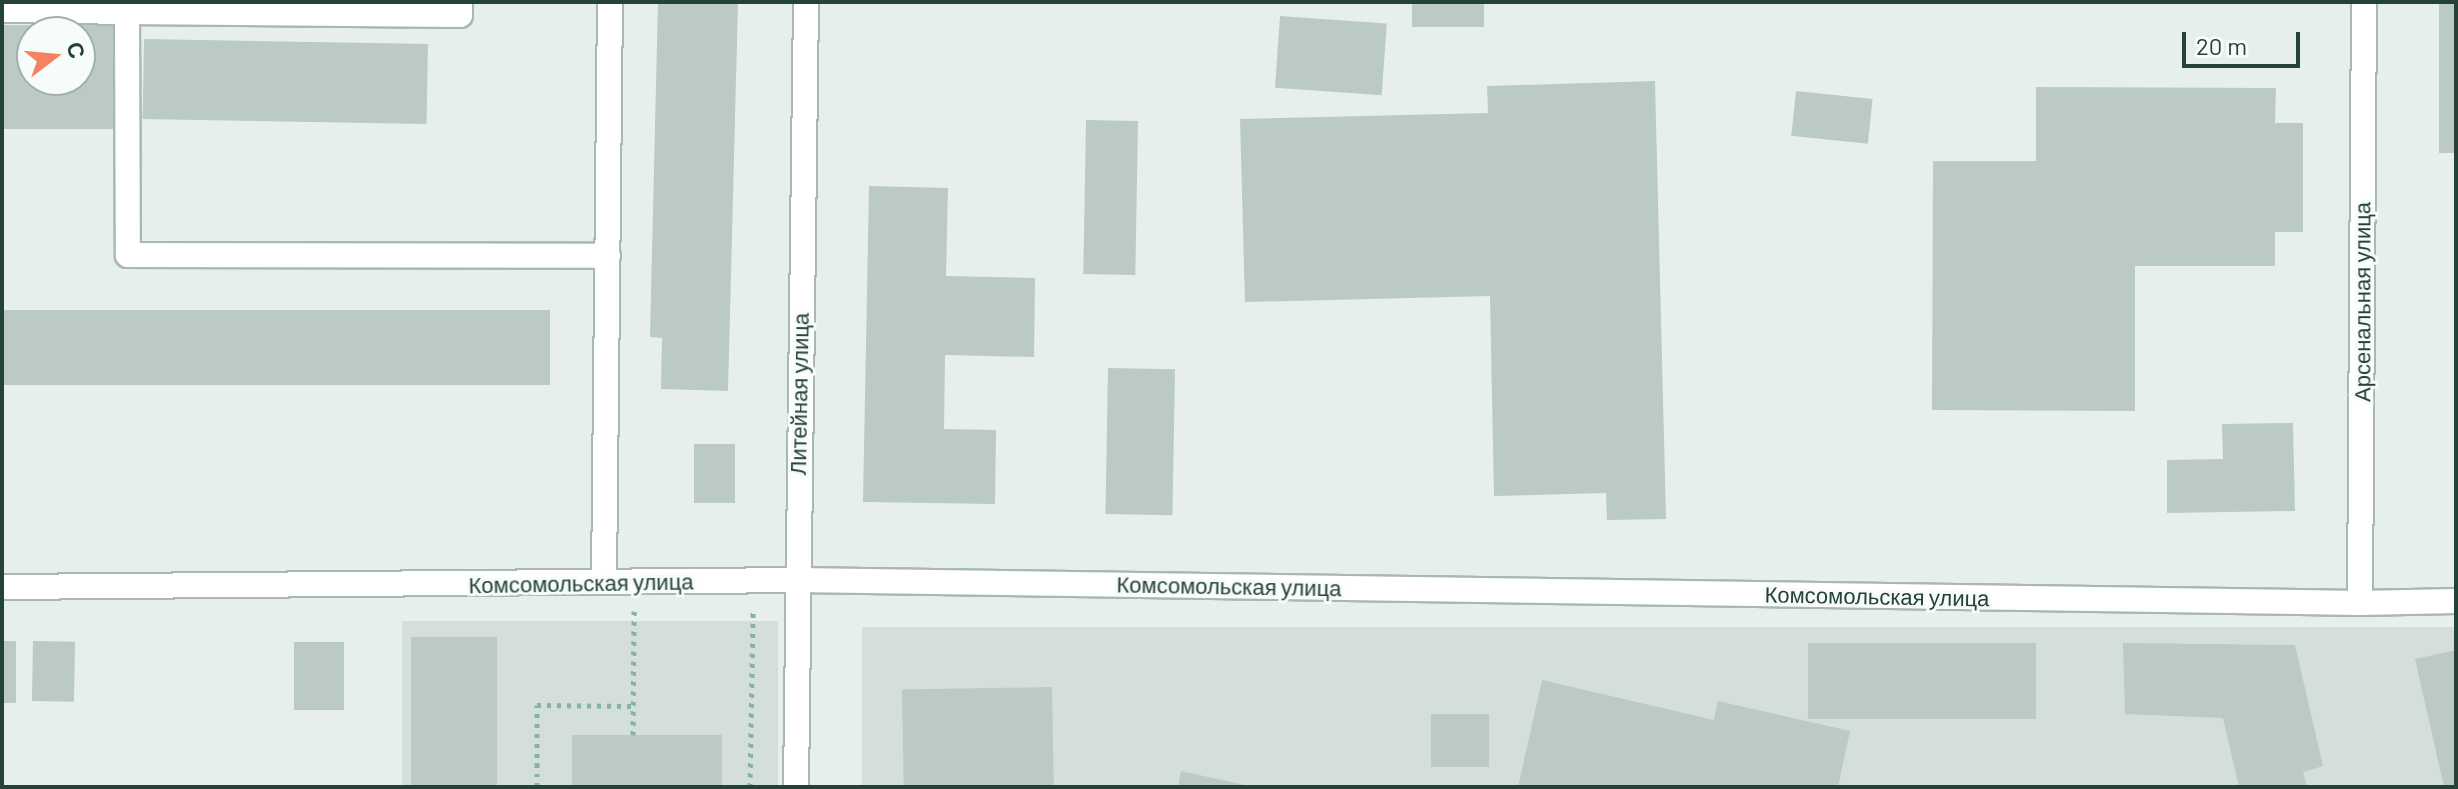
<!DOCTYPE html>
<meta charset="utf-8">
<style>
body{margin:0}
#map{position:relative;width:2458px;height:789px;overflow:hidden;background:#e6efeb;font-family:Barlow,sans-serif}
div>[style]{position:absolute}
.built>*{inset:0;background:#d4dfda;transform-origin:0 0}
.building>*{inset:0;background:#bbcac4;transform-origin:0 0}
.path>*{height:5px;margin-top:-2.5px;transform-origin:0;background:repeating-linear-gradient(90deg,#86b3a5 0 4px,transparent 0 10px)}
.roads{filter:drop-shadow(2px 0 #a8b8b2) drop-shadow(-2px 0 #a8b8b2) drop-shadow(0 2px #a8b8b2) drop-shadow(0 -2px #a8b8b2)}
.minor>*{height:24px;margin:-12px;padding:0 12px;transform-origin:12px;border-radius:12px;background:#fff}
span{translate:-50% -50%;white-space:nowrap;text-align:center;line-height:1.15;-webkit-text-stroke:6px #f7fbf9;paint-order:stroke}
.street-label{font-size:22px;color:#24423a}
.frame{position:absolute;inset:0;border:4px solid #24423a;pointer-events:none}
.north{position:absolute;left:16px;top:16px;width:80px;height:80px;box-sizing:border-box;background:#f7fbf9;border:2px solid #a3b1ad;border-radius:50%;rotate:74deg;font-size:22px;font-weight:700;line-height:32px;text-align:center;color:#24423a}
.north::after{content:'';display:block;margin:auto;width:28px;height:36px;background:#f4845f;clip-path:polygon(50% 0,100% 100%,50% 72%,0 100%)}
.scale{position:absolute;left:2182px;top:32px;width:118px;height:36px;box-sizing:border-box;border:4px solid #24423a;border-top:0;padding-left:10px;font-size:24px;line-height:28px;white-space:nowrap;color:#24423a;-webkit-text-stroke:6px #f7fbf9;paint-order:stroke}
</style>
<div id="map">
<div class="built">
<div style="left:402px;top:621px;width:376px;height:166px"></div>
<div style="left:862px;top:627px;width:1594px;height:160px"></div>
</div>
<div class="building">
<div style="clip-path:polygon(658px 2px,738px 2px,728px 391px,661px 389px,662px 338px,650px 337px)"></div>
<div style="left:1412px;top:2px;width:72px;height:25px"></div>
<div style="left:2439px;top:2px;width:17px;height:151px"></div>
<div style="left:1280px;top:16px;width:107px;height:72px;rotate:4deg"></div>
<div style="clip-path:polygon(evenodd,2px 25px,114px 25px,115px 129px,2px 129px,2px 25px,32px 32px,80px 32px,80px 80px,32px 80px,32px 32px)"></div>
<div style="left:144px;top:39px;width:284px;height:80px;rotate:1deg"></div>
<div style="clip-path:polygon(1655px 81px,1666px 519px,1607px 520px,1606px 493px,1494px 496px,1490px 296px,1245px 302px,1240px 119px,1488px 113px,1487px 86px)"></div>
<div style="clip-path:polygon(2036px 87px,2276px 88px,2275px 123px,2303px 123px,2303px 232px,2275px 232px,2275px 266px,2135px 266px,2135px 411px,1932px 410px,1933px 161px,2036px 161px)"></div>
<div style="left:1796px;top:91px;width:77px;height:45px;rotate:6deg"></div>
<div style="left:1086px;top:120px;width:52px;height:154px;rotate:1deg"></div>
<div style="clip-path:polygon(869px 186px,948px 188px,946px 276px,1035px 278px,1034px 357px,945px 355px,944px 429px,996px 430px,995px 504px,863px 502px)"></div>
<div style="left:2px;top:310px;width:548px;height:75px"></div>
<div style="left:1108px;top:368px;width:67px;height:146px;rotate:1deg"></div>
<div style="clip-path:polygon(2293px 423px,2295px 511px,2167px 513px,2167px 460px,2223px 459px,2222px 424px)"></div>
<div style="left:694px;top:444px;width:41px;height:59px"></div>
<div style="left:411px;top:637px;width:86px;height:150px"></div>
<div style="left:2px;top:641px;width:14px;height:62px"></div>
<div style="left:33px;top:641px;width:42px;height:60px;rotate:1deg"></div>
<div style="left:294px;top:642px;width:50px;height:68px"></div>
<div style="left:1808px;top:643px;width:228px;height:76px"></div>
<div style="clip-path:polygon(2123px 643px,2295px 645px,2323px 766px,2303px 772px,2307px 787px,2239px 787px,2223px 718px,2125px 714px)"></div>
<div style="clip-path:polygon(2456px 650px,2456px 787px,2444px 787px,2415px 659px)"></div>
<div style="clip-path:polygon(1542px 680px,1714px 720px,1718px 701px,1850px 731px,1838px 787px,1518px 787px)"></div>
<div style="left:1052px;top:687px;width:100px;height:150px;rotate:89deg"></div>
<div style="left:1431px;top:714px;width:58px;height:53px"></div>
<div style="left:572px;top:735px;width:150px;height:52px"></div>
<div style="clip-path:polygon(1181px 771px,1249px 786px,1249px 787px,1178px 787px)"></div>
</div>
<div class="path">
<div style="left:633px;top:735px;width:124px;rotate:-89.5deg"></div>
<div style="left:537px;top:787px;width:82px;rotate:-90deg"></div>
<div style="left:537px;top:705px;width:97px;rotate:0.6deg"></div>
<div style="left:750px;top:787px;width:177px;rotate:-89deg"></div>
</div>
<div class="roads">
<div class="minor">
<div style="left:2px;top:10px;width:125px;rotate:0.9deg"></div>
<div style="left:127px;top:12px;width:243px;rotate:89.8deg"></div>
<div style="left:128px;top:255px;width:480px;rotate:0.1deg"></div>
<div style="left:127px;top:12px;width:333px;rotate:0.5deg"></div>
<div style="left:460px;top:15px;width:13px;rotate:-90deg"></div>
<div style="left:604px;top:582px;width:580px;rotate:-89.41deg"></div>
<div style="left:2px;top:587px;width:795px;rotate:-0.5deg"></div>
<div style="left:797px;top:580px;width:1563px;rotate:0.84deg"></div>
<div style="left:2360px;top:603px;width:96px;rotate:-1.2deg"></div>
<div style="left:2360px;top:603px;width:601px;rotate:-89.62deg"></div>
<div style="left:796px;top:787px;width:785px;rotate:-89.27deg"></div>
</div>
</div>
<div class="street-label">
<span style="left:2362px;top:302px;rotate:-90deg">Арсенальная улица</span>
<span style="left:799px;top:394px;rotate:-89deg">Литейная улица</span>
<span style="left:581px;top:583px;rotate:-1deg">Комсомольская улица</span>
<span style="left:1229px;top:586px;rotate:1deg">Комсомольская улица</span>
<span style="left:1877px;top:596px;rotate:1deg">Комсомольская улица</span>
</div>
<div class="frame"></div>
<div class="north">С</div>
<div class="scale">20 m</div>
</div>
